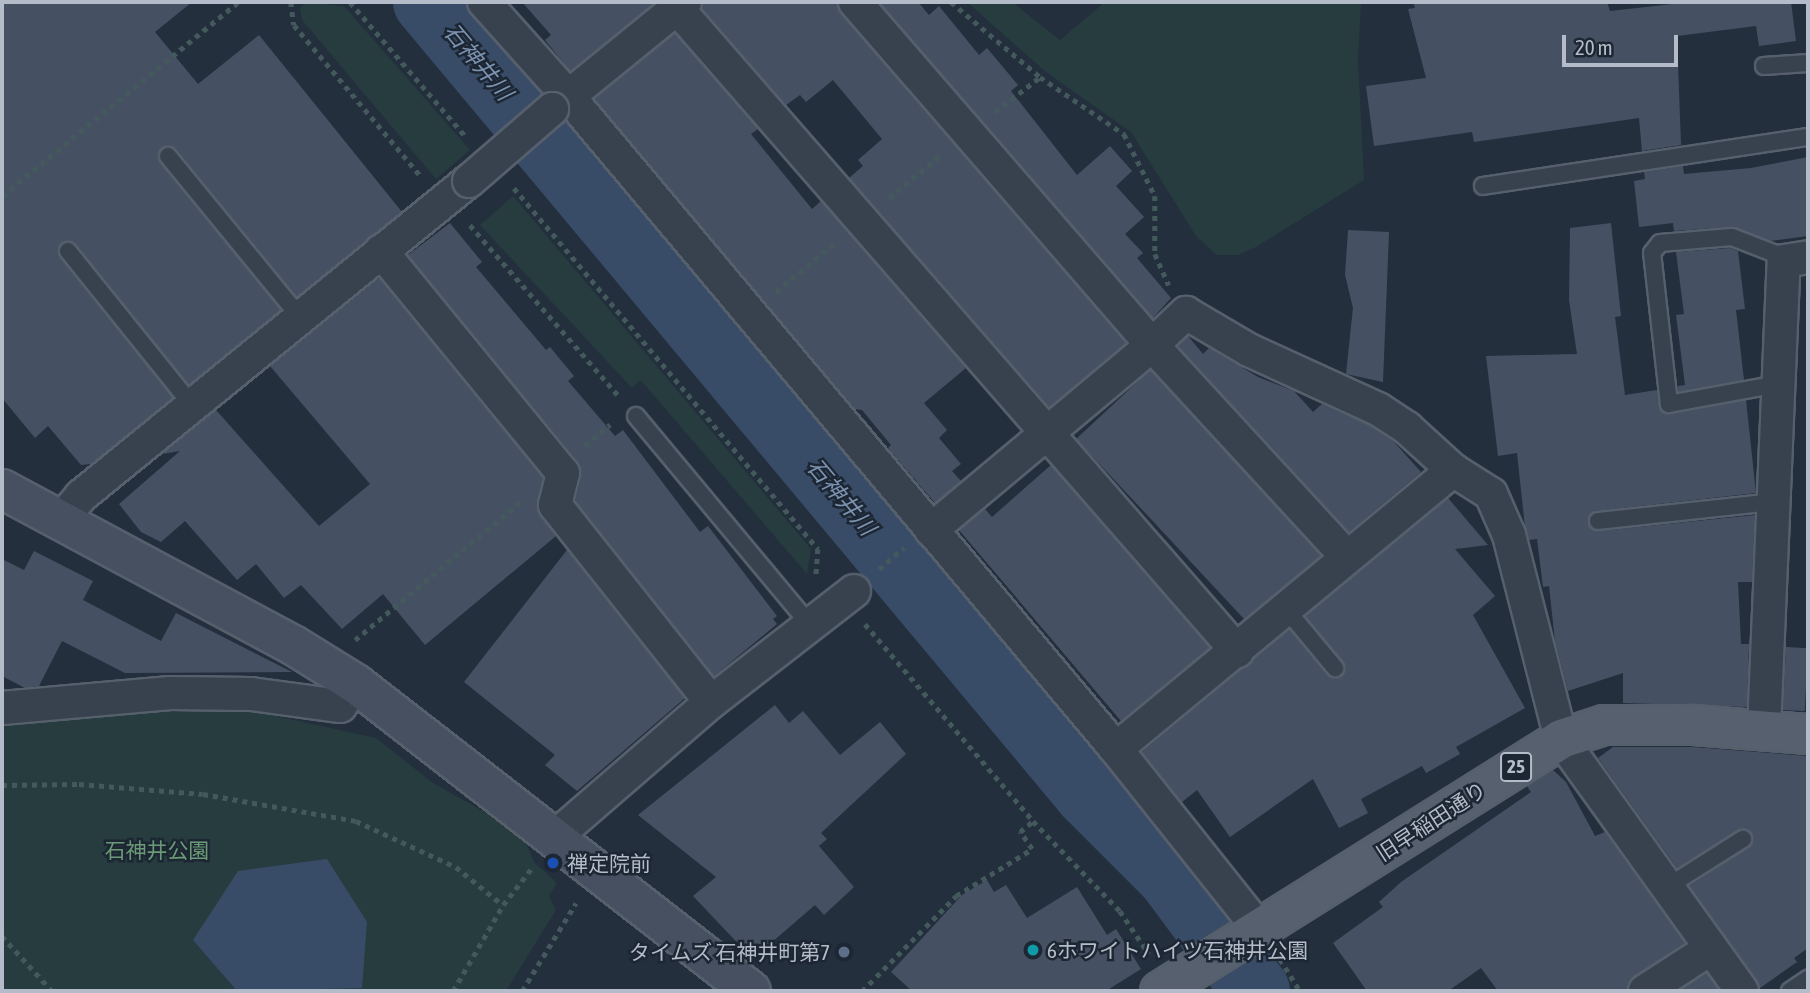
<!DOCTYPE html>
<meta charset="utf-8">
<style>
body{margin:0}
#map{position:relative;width:1810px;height:993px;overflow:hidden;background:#242f3e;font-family:"Asap Condensed","Noto Sans JP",sans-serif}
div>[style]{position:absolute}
.green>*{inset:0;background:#263c3f}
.water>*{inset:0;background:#394c67}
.river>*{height:68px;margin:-34px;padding:0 34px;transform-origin:34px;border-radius:34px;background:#394c67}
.building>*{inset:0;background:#455162;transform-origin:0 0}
.path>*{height:4.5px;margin-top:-2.25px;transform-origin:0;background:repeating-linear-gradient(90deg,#44595c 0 5px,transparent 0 10px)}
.roads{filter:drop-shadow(2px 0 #565f6c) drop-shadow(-2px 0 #565f6c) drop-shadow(0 2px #565f6c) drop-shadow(0 -2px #565f6c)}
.lane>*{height:16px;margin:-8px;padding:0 8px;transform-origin:8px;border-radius:8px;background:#38414e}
.street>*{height:32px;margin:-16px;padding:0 16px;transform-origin:16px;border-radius:16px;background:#38414e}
.secondary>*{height:38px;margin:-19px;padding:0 19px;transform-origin:19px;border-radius:19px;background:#465061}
.primary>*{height:38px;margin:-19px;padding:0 19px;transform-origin:19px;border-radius:19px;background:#56606e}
.bridges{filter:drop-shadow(2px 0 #565f6c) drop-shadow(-2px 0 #565f6c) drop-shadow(0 2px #565f6c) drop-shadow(0 -2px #565f6c)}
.street-bridge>*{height:32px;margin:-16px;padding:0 16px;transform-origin:16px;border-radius:16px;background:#38414e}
.dots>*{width:19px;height:19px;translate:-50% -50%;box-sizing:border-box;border:4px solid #1d2633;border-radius:50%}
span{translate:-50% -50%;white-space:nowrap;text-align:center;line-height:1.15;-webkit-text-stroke:5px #1d2633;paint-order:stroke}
.shield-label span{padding:2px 5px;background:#1d2633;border:2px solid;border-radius:5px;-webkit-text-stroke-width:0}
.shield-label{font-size:19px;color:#b4bcc9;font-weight:700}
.street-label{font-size:21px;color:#b4bcc9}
.park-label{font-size:21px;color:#6b9a76}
.poi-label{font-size:21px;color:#b4bcc9}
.left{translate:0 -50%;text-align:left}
.right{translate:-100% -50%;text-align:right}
.water-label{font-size:23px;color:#7c92b1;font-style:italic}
.frame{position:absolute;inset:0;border:4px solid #b4bcc9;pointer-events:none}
.scale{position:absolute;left:1562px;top:35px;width:116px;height:32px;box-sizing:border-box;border:4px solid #b4bcc9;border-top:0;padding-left:9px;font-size:21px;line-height:24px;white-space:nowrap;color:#b4bcc9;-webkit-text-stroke:5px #1d2633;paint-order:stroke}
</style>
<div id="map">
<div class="green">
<div style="clip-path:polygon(307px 2px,344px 6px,470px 150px,436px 179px,302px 20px,300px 8px)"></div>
<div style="clip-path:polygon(967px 2px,1012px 2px,1060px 40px,1105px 2px,1361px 2px,1358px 61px,1364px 180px,1256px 247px,1238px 255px,1217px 255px,1196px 236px,1131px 132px,1046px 72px)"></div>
<div style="clip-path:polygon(513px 196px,811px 549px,807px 574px,651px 392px,640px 380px,632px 388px,480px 225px)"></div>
<div style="clip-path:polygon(234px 707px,376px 738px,433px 783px,522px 833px,534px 862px,557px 883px,549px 896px,556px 910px,506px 991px,2px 991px,2px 722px,120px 708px)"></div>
</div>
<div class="water">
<div style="clip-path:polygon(327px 859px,367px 922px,362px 988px,237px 991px,193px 940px,238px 871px)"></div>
</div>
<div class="river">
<div style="left:427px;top:2px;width:1032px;rotate:50.11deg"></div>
<div style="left:1089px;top:794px;width:116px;rotate:45deg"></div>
<div style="left:1171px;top:876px;width:143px;rotate:53.5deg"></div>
</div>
<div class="building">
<div style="clip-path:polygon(2px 2px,192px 2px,155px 32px,198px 84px,259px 35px,402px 212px,297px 297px,176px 149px,162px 148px,160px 163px,281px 310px,189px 385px,76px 244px,61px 243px,60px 258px,173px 398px,91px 464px,81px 465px,48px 426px,35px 438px,2px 398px)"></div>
<div style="clip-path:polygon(522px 2px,656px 2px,570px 71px,545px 40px,551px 35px)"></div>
<div style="clip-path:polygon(703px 2px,837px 2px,841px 14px,1126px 343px,1049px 407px,849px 178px,863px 166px,858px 160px,882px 139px,833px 80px,806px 102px,800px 95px,786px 105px,702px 9px)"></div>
<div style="clip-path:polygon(879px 2px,918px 2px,929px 15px,939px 6px,979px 55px,987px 48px,1018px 85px,1011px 91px,1077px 175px,1110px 146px,1132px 171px,1116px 186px,1144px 217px,1125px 234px,1143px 253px,1137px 258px,1171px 298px,1153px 318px)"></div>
<div style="clip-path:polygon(1413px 2px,1607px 2px,1610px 11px,1691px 2px,1791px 2px,1796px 41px,1759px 46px,1756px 26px,1677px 36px,1681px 145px,1642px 151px,1639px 118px,1474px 142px,1472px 132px,1374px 146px,1366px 86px,1426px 78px,1408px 9px,1415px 8px)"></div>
<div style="clip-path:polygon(675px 33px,758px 129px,751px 134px,812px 209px,821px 201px,966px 368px,924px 403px,947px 430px,939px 438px,961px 464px,952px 471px,961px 481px,935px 503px,888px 448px,891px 445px,862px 410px,855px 409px,594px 99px)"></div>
<div style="clip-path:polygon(1808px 157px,1808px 236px,1770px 241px,1732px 227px,1674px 231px,1673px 223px,1639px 227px,1634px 181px,1645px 179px,1644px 172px,1683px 166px,1684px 174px,1751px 168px)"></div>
<div style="clip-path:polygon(450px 223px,482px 262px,476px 267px,546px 350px,550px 347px,574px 376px,568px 381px,615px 436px,623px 430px,700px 532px,708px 526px,777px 616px,773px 619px,777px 624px,714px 676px,575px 501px,581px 477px,577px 461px,408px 255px)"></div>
<div style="clip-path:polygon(1611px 223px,1621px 316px,1615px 317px,1625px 395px,1657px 390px,1660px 410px,1670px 414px,1746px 400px,1756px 493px,1597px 511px,1588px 523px,1599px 531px,1755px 515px,1752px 582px,1738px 582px,1741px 644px,1749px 644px,1747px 707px,1623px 703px,1623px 673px,1568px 691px,1555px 641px,1549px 586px,1543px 587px,1537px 539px,1529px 540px,1525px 527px,1517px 453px,1498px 456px,1486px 356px,1577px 354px,1569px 300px,1570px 228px)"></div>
<div style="clip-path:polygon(1348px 230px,1389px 232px,1383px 382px,1346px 374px,1353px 308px,1345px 275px)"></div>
<div style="clip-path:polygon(1730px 248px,1738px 251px,1745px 309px,1736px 310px,1744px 380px,1678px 392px,1678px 386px,1685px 385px,1676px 315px,1684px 314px,1676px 252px)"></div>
<div style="clip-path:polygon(379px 278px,543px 478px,537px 509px,556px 536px,425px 645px,383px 594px,342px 629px,301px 585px,284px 598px,256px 564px,237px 580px,185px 521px,161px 542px,141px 532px,119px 504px,180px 451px,162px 454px,216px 410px,319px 526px,370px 484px,270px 366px)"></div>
<div style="clip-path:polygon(1188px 336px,1203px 354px,1209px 348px,1258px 377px,1294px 391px,1313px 412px,1322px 404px,1369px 425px,1394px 442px,1421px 472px,1349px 532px,1178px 346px)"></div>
<div style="left:1150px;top:370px;width:253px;height:101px;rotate:47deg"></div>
<div style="clip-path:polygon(1051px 465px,1210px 648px,1121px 721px,959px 530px,985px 509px,992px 517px)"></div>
<div style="clip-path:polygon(1448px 498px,1488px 545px,1455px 549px,1495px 596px,1473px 615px,1525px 708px,1456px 747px,1460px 754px,1426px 773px,1422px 766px,1361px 799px,1368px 813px,1339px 828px,1313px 779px,1230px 837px,1197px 790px,1182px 802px,1142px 752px,1289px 629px,1327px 675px,1341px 676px,1343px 662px,1305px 616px)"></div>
<div style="clip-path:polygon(567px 550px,685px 698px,577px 791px,545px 765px,555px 755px,464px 682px)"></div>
<div style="clip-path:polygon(34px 551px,93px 581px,83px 600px,161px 641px,176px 613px,292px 672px,125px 673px,62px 641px,39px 686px,25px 688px,2px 676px,2px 559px,24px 570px)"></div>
<div style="left:1786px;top:647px;width:22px;height:63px;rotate:3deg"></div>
<div style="clip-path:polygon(775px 705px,789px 723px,803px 711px,840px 755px,880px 722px,906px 754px,821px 833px,827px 839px,819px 846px,854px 887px,824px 915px,815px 905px,764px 949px,760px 945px,748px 954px,693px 896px,716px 877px,638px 815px)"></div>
<div style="clip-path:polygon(1613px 747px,1692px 747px,1808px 756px,1808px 948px,1794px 958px,1797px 962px,1760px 988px,1689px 886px,1749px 847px,1751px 833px,1738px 830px,1677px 868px,1598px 758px)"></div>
<div style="clip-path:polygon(1553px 770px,1566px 782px,1595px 836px,1605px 832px,1685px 943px,1635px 976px,1627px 991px,1498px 991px,1481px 968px,1448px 991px,1367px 991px,1333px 943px,1383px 907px,1379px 902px,1401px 882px,1531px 792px,1527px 786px)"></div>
<div style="clip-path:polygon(987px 880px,994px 892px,1006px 885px,1027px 918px,1077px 887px,1107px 935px,1116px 929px,1141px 969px,1106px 991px,912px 991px,891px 972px,962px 895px)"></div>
<div style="clip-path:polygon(1707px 973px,1720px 991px,1678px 991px)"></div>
</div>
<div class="path">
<div style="left:291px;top:2px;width:23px;rotate:83deg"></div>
<div style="left:294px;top:25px;width:196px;rotate:50deg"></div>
<div style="left:350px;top:2px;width:179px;rotate:49.3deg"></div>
<div style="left:951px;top:2px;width:116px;rotate:40.1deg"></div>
<div style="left:1040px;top:77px;width:102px;rotate:34.2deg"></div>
<div style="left:1124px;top:134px;width:69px;rotate:63.4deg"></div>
<div style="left:1155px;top:196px;width:58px;rotate:90deg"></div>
<div style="left:1155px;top:254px;width:34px;rotate:66deg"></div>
<div style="left:995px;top:112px;width:57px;rotate:-37.9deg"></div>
<div style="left:514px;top:188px;width:472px;rotate:49.9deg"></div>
<div style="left:818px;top:549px;width:27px;rotate:94deg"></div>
<div style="left:2px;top:196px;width:306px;rotate:-39.4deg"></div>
<div style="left:889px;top:198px;width:67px;rotate:-39.6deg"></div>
<div style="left:470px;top:225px;width:225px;rotate:49deg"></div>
<div style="left:776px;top:292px;width:78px;rotate:-39.8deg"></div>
<div style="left:585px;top:446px;width:33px;rotate:-41deg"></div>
<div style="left:879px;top:569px;width:33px;rotate:-41deg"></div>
<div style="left:865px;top:624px;width:259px;rotate:49.5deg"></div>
<div style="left:1033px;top:821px;width:125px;rotate:46deg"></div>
<div style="left:1120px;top:911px;width:52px;rotate:56deg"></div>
<div style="left:355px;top:640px;width:215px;rotate:-39.9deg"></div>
<div style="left:2px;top:785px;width:77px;rotate:-0.7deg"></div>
<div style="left:79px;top:784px;width:124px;rotate:4.6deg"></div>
<div style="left:203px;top:794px;width:155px;rotate:10deg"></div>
<div style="left:356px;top:821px;width:110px;rotate:24.7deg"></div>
<div style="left:456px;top:867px;width:60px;rotate:39deg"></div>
<div style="left:2px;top:936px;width:74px;rotate:47.7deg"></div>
<div style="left:1280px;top:959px;width:38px;rotate:58deg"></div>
<div style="left:453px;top:991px;width:99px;rotate:-59.8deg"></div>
<div style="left:503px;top:905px;width:46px;rotate:-52.1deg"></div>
<div style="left:522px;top:991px;width:103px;rotate:-58.5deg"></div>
<div style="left:862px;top:991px;width:134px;rotate:-45.3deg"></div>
<div style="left:956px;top:896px;width:89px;rotate:-31.7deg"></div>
<div style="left:1032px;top:849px;width:21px;rotate:-125deg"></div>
<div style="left:1020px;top:832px;width:17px;rotate:-40deg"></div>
</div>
<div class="roads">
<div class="lane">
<div style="left:1764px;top:66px;width:44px;rotate:-3.9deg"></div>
<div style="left:168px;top:156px;width:208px;rotate:50.7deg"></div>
<div style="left:1483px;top:186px;width:329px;rotate:-8.6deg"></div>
<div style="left:68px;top:251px;width:198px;rotate:51.2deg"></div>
<div style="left:1778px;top:384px;width:111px;rotate:169.6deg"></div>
<div style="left:1669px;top:404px;width:152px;rotate:-96.4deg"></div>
<div style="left:1652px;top:253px;width:13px;rotate:-51deg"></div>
<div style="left:1660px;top:243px;width:72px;rotate:-4.8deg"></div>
<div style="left:1732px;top:237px;width:58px;rotate:21.3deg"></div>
<div style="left:636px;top:416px;width:272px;rotate:50.2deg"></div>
<div style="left:1598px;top:521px;width:176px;rotate:-6.2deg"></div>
<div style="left:1286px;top:609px;width:77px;rotate:50.3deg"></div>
<div style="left:1667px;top:887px;width:90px;rotate:-32.3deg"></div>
<div style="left:1790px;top:991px;width:22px;rotate:-34deg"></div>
</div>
<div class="street">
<div style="left:484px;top:2px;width:126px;rotate:48.2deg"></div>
<div style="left:568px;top:96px;width:852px;rotate:50deg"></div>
<div style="left:1116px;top:749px;width:231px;rotate:51.5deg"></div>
<div style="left:685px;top:2px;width:10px;rotate:143deg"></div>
<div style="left:677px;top:8px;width:853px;rotate:48.95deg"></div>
<div style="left:855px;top:2px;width:454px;rotate:49.1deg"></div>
<div style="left:1152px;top:345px;width:47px;rotate:-43.3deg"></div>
<div style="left:1186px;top:313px;width:73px;rotate:30.4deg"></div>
<div style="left:1249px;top:350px;width:142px;rotate:24.6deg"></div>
<div style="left:1378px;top:409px;width:35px;rotate:33deg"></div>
<div style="left:1407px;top:428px;width:62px;rotate:42.4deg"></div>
<div style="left:1453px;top:470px;width:45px;rotate:32.3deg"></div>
<div style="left:1491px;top:494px;width:45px;rotate:66.3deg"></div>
<div style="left:1509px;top:535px;width:211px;rotate:75.7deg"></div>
<div style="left:1561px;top:739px;width:310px;rotate:54.3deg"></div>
<div style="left:554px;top:108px;width:159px;rotate:-39.1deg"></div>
<div style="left:381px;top:251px;width:287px;rotate:50.7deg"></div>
<div style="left:563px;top:473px;width:33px;rotate:104deg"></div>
<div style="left:555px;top:505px;width:251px;rotate:51.6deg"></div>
<div style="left:61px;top:520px;width:31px;rotate:-50deg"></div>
<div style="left:81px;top:496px;width:500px;rotate:-39.1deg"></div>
<div style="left:931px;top:530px;width:288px;rotate:-39.9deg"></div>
<div style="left:1152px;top:345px;width:287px;rotate:47.4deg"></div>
<div style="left:2px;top:708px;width:169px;rotate:-5.1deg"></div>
<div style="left:170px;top:693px;width:81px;rotate:0.7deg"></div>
<div style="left:251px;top:694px;width:90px;rotate:7.7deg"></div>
<div style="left:340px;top:706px;width:27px;rotate:-54deg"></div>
<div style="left:1764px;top:730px;width:469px;rotate:-87.6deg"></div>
<div style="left:1784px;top:261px;width:24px;rotate:-9deg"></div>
<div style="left:1116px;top:749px;width:438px;rotate:-39.6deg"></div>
<div style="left:555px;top:837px;width:206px;rotate:-40.9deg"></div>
<div style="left:711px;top:702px;width:181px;rotate:-37.8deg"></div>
<div style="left:1645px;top:991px;width:77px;rotate:-32.9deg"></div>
</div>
<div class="secondary">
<div style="left:2px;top:489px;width:330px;rotate:28.2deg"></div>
<div style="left:293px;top:645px;width:74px;rotate:31.8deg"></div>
<div style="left:356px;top:684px;width:500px;rotate:37.85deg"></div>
</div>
<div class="primary">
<div style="left:1160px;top:991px;width:474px;rotate:-32.1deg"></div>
<div style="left:1561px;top:739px;width:45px;rotate:-18deg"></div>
<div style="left:1604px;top:725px;width:89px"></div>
<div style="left:1693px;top:725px;width:115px;rotate:4.5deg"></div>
</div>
</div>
<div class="bridges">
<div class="street-bridge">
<div style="left:469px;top:181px;width:110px;rotate:-40.9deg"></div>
</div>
</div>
<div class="dots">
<div style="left:553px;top:863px;background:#1a4fb4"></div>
<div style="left:1033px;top:950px;background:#0f9aa8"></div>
<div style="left:844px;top:952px;background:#5c6f8a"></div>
</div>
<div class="shield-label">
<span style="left:1516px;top:767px">25</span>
</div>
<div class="street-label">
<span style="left:1431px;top:821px;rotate:-33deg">旧早稲田通り</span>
</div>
<div class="park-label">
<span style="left:157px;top:850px">石神井公園</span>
</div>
<div class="poi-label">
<span class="left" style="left:567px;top:863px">禅定院前</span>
<span class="left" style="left:1047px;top:950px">6ホワイトハイツ石神井公園</span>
<span class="right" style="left:830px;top:952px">タイムズ 石神井町第7</span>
</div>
<div class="water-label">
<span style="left:478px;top:62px;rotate:50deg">石神井川</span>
<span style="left:841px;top:497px;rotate:50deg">石神井川</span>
</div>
<div class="frame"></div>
<div class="scale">20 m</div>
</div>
